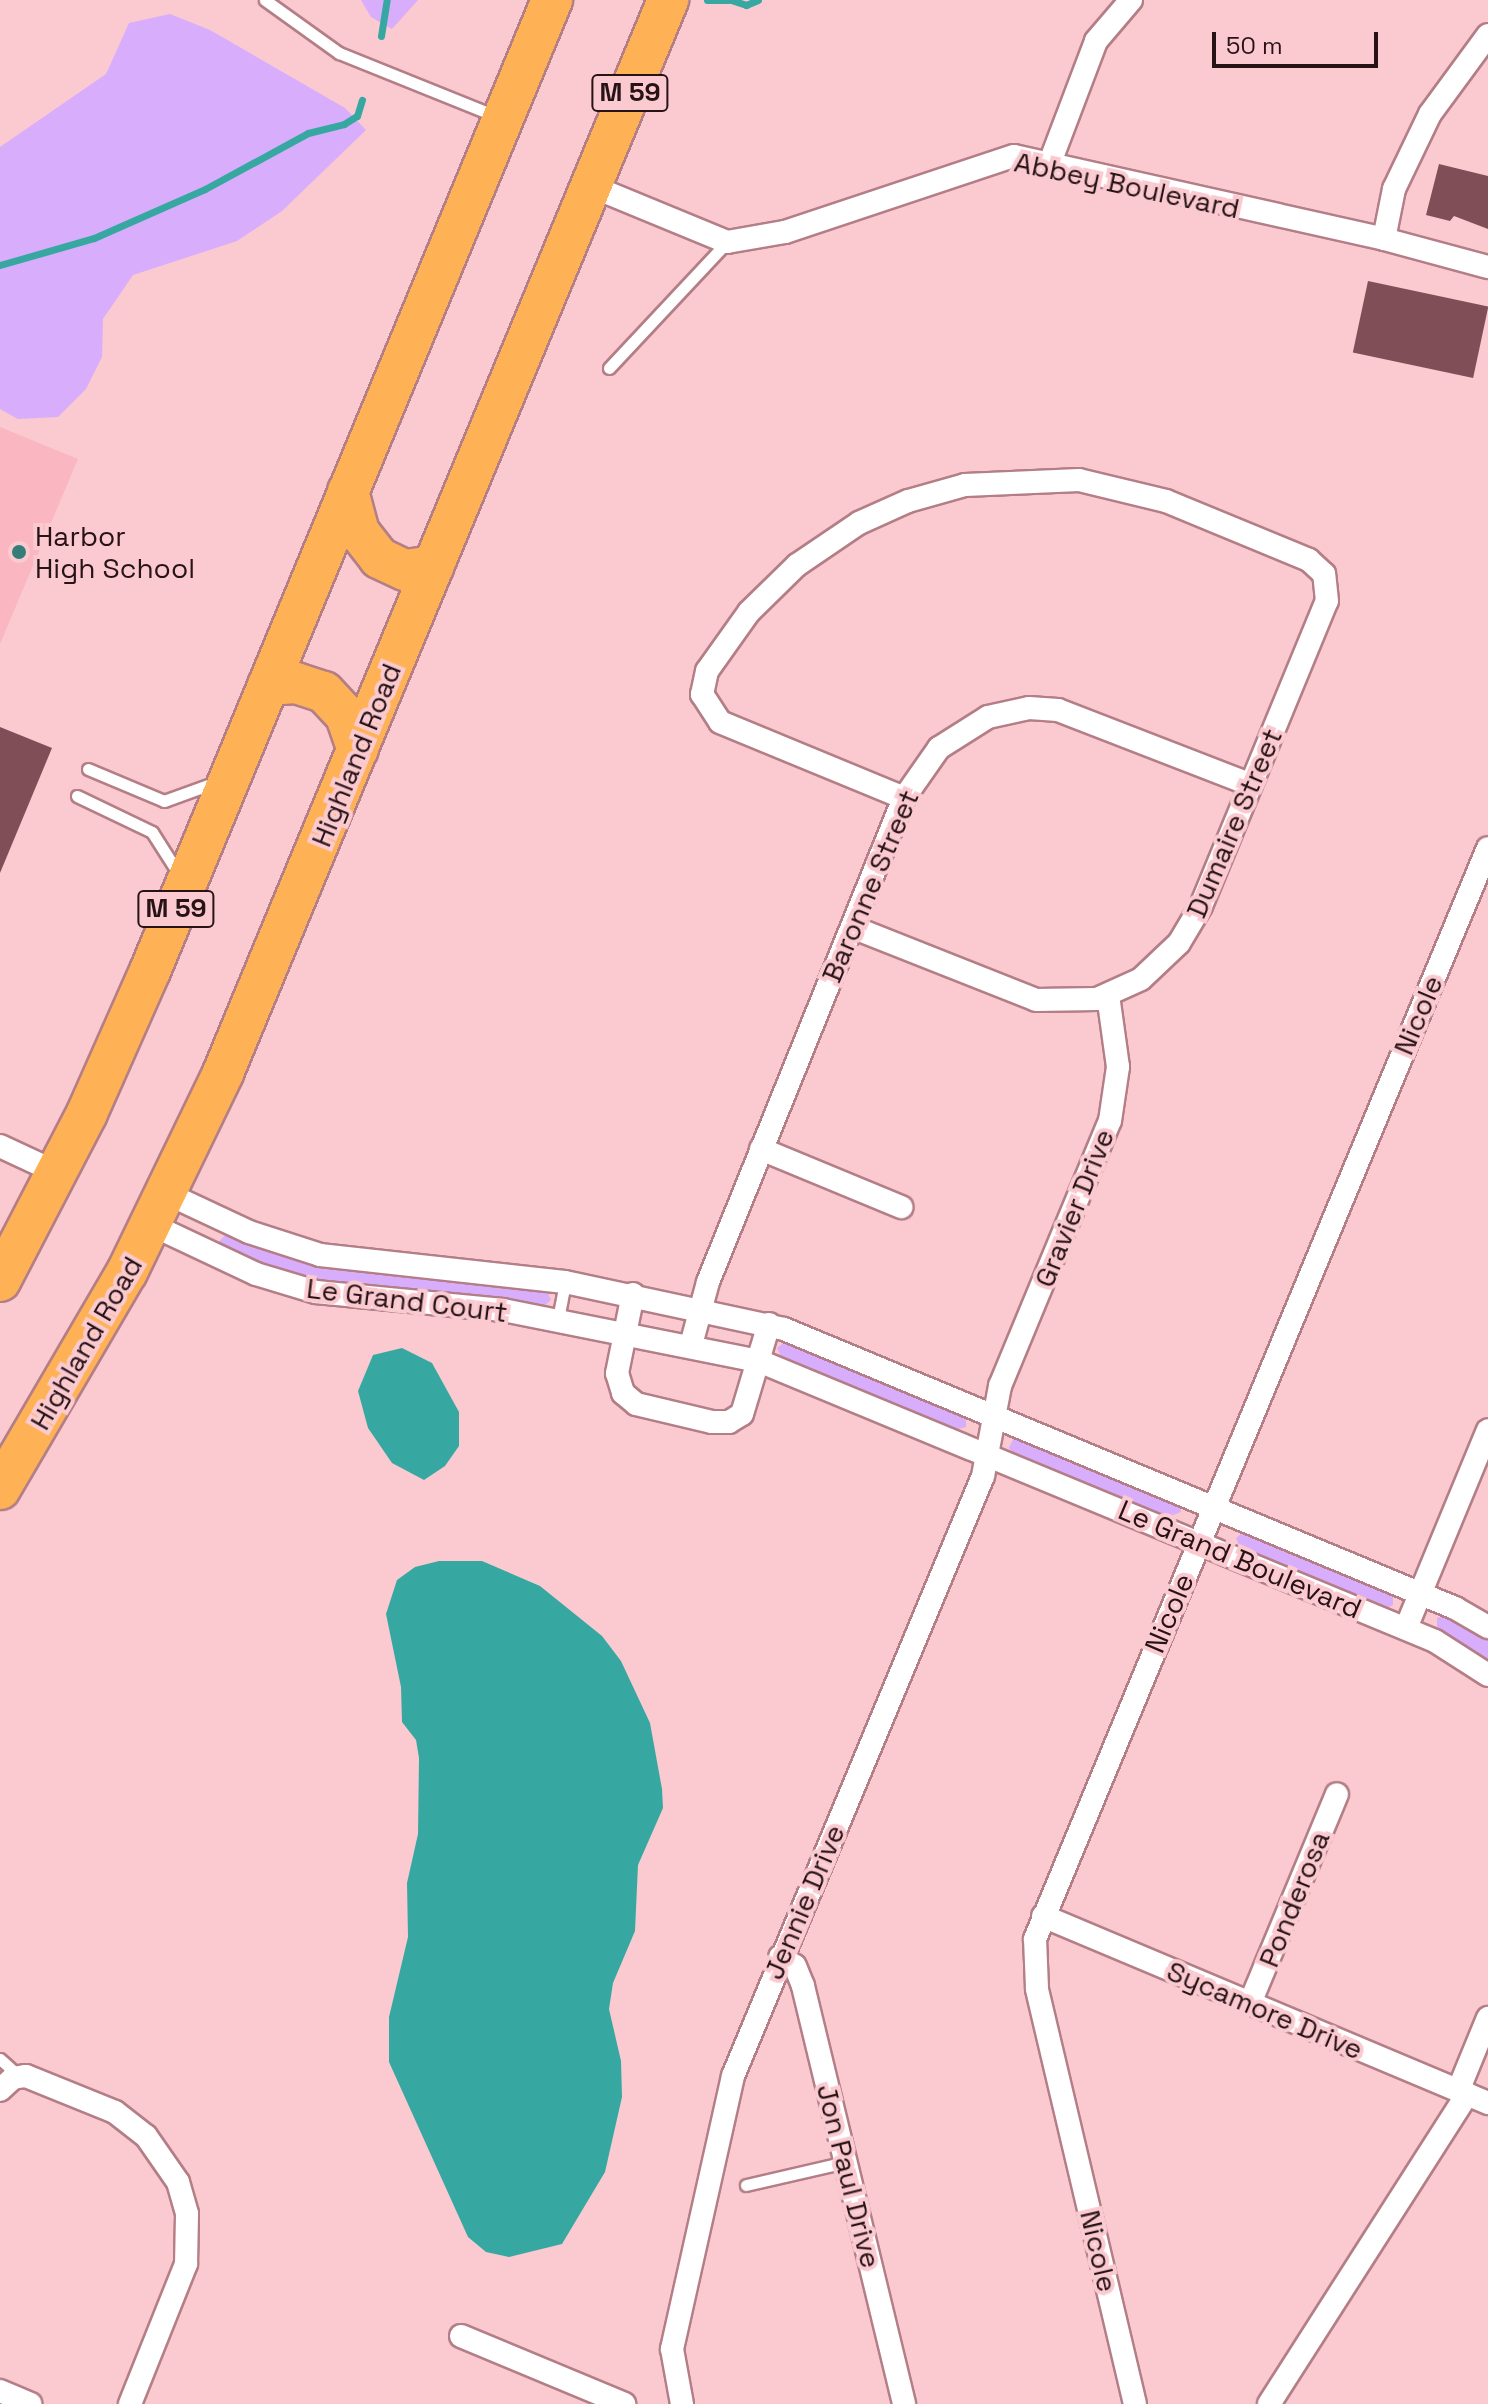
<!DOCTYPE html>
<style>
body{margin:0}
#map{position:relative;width:1488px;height:2404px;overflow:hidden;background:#facad0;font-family:"Space Grotesk",sans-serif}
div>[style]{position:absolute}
.built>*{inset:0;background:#fab7c1}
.green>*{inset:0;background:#d8adfc}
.water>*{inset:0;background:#37a8a1}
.stream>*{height:7px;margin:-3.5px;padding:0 3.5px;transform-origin:3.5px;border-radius:3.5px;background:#37a8a1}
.building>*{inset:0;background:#804e56;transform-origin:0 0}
.roads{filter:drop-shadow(2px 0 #b47e86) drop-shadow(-2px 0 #b47e86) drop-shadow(0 2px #b47e86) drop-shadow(0 -2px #b47e86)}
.lane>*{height:11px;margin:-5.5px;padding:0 5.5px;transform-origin:5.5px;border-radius:5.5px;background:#fff}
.street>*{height:22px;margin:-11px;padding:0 11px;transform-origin:11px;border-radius:11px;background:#fff}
.highway>*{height:40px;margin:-20px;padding:0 20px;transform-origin:20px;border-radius:20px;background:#ffb255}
.dots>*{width:22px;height:22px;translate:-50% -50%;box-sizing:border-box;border:4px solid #facad0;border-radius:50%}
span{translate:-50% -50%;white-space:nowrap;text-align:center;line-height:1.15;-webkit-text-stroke:8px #facad0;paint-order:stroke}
.shield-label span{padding:2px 6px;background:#facad0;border:2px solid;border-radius:6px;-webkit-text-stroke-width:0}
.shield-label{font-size:26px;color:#271316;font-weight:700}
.street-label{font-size:28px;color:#271316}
.poi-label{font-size:28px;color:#271316}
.left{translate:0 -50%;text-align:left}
.scale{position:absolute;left:1212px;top:32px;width:166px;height:36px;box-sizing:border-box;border:4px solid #271316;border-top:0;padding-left:10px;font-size:24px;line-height:28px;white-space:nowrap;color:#271316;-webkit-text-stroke:6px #facad0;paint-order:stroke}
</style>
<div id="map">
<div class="built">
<div style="clip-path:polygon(0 427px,78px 459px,0 644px)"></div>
</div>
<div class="green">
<div style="clip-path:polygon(361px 0,418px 0,392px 29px,371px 17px)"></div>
<div style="clip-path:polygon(170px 14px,210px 30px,345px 108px,366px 130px,282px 211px,237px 241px,133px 275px,103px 319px,102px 357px,86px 389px,58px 417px,18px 419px,0 409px,0 147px,106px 74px,129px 23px)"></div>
<div style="clip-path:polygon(227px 1233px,321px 1265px,546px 1289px,551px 1300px,542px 1308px,329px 1285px,263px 1267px,217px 1244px)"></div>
<div style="clip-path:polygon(787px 1340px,966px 1415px,966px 1427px,954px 1430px,782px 1359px,777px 1348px)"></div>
<div style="clip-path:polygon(1014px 1437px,1179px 1503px,1181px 1512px,1166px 1518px,1014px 1455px,1009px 1448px)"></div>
<div style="clip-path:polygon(1245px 1531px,1393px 1593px,1393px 1605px,1385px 1609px,1241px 1550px,1236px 1538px)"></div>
<div style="clip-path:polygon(1445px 1615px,1488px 1638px,1488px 1663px,1437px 1631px,1437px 1618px)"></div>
</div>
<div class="water">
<div style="clip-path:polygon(402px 1348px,432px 1363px,459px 1412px,459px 1446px,445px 1466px,424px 1480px,392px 1463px,368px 1428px,358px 1391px,373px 1355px)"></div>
<div style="clip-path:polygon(439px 1561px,482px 1561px,540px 1586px,602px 1636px,621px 1661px,650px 1723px,662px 1789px,663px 1808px,638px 1865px,635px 1931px,613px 1983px,609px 2009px,621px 2061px,622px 2097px,605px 2172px,562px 2244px,509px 2257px,486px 2252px,468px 2237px,389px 2062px,389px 2017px,408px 1937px,407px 1883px,418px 1834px,419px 1758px,416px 1740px,402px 1722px,401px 1687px,386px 1614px,397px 1580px,415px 1567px)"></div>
</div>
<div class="stream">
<div style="left:707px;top:0;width:21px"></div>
<div style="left:731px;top:0;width:16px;rotate:18deg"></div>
<div style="left:746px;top:5px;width:13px;rotate:-23deg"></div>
<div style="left:381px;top:36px;width:36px;rotate:-81deg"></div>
<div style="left:0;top:265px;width:98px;rotate:-16deg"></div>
<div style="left:94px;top:238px;width:121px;rotate:-23.8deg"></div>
<div style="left:205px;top:189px;width:117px;rotate:-28.5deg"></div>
<div style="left:308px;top:133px;width:37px;rotate:-14deg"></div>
<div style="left:344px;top:124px;width:15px;rotate:-32deg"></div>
<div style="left:357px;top:116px;width:17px;rotate:-73deg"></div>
</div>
<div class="building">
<div style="clip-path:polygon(1439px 164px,1488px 176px,1488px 229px,1454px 216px,1450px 221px,1426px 215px)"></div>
<div style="left:1368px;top:281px;width:123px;height:73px;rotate:12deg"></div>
<div style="clip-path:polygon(0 727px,52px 748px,0 873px)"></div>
</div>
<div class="roads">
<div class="lane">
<div style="left:265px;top:0;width:91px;rotate:35.6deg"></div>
<div style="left:339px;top:53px;width:171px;rotate:21.9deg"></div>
<div style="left:609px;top:368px;width:173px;rotate:-46.9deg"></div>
<div style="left:88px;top:769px;width:82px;rotate:22.8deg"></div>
<div style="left:164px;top:801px;width:59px;rotate:-20deg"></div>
<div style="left:77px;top:796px;width:83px;rotate:25.6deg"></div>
<div style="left:152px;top:832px;width:52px;rotate:57.5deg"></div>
<div style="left:558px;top:1319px;width:38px;rotate:-79deg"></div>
<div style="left:0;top:2059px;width:25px;rotate:42deg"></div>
<div style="left:746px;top:2185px;width:103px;rotate:-13deg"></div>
</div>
<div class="street">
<div style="left:1049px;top:165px;width:133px;rotate:-69.2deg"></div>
<div style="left:1096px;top:41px;width:54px;rotate:-49.5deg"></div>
<div style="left:591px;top:186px;width:147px;rotate:22.4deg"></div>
<div style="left:727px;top:242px;width:59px;rotate:-9.8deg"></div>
<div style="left:785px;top:232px;width:241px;rotate:-18.4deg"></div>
<div style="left:1014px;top:156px;width:379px;rotate:12.6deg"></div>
<div style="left:1384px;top:239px;width:108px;rotate:15.1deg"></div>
<div style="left:1384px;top:239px;width:51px;rotate:-78.7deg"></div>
<div style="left:1394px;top:189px;width:83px;rotate:-64.4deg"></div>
<div style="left:1430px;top:114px;width:98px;rotate:-53.7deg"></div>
<div style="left:852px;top:927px;width:198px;rotate:21.6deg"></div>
<div style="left:1036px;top:1000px;width:61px;rotate:-0.9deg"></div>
<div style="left:1097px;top:999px;width:48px;rotate:-24.4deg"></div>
<div style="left:1141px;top:979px;width:52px;rotate:-43.5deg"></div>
<div style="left:1179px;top:943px;width:43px;rotate:-59.3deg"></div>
<div style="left:1201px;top:906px;width:330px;rotate:-67.6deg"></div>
<div style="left:1327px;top:601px;width:27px;rotate:-96deg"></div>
<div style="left:1324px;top:574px;width:21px;rotate:-137deg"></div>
<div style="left:1309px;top:560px;width:155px;rotate:-157.6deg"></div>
<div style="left:1166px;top:501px;width:89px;rotate:-166.4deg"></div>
<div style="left:1079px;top:480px;width:114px;rotate:177.5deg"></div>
<div style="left:965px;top:485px;width:59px;rotate:164.3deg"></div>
<div style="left:908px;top:501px;width:54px;rotate:155.8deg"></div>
<div style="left:859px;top:523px;width:75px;rotate:145.9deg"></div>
<div style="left:797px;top:565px;width:67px;rotate:135.6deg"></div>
<div style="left:749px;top:612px;width:72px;rotate:125.4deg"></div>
<div style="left:707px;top:671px;width:24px;rotate:102deg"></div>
<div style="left:702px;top:694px;width:33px;rotate:57deg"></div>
<div style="left:720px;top:722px;width:199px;rotate:22.4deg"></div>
<div style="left:0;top:1146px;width:64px;rotate:25deg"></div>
<div style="left:761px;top:1149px;width:152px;rotate:22.5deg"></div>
<div style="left:168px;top:1194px;width:89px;rotate:25.1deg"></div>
<div style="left:249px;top:1232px;width:75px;rotate:17.9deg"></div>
<div style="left:320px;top:1255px;width:246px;rotate:6.3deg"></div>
<div style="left:565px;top:1282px;width:224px;rotate:12.1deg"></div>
<div style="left:784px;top:1329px;width:727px;rotate:22.58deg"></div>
<div style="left:1455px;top:1608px;width:38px;rotate:30deg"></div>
<div style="left:152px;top:1225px;width:115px;rotate:25.2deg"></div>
<div style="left:256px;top:1274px;width:63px;rotate:16.7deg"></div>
<div style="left:316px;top:1292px;width:188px;rotate:5.5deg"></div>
<div style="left:503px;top:1310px;width:261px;rotate:11.3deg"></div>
<div style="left:759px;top:1361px;width:732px;rotate:22.5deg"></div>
<div style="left:1435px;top:1641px;width:63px;rotate:32.7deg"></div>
<div style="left:633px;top:1294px;width:81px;rotate:101.4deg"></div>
<div style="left:617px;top:1373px;width:21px;rotate:73deg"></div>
<div style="left:623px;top:1393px;width:17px;rotate:40deg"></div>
<div style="left:636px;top:1404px;width:78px;rotate:13.3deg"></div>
<div style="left:712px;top:1422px;width:17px"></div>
<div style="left:729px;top:1422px;width:15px;rotate:-32deg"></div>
<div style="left:742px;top:1414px;width:94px;rotate:-73.3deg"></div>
<div style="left:691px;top:1345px;width:65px;rotate:-74.9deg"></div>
<div style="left:708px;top:1282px;width:522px;rotate:-67.95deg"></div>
<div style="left:904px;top:798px;width:61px;rotate:-55deg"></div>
<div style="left:939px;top:748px;width:58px;rotate:-32.3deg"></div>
<div style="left:988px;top:717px;width:42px;rotate:-12.4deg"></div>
<div style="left:1029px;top:708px;width:29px;rotate:4deg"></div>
<div style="left:1058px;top:710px;width:207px;rotate:21.2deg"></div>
<div style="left:1406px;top:1628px;width:214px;rotate:-67.5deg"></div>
<div style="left:1043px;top:1916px;width:483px;rotate:22.8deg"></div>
<div style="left:780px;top:1957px;width:17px;rotate:31deg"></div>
<div style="left:795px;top:1966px;width:22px;rotate:68deg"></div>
<div style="left:803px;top:1986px;width:430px;rotate:76.4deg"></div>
<div style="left:1250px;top:2003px;width:226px;rotate:-67.4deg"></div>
<div style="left:0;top:2090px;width:18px;rotate:-43deg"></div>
<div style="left:13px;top:2078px;width:13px;rotate:-9deg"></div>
<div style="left:26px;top:2076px;width:96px;rotate:22deg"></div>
<div style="left:115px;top:2112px;width:39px;rotate:38deg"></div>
<div style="left:146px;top:2136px;width:56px;rotate:55.2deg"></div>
<div style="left:178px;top:2182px;width:33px;rotate:74deg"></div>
<div style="left:187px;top:2214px;width:50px;rotate:91.1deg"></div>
<div style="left:186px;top:2264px;width:151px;rotate:111.8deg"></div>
<div style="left:1458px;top:2091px;width:79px;rotate:-67.7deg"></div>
<div style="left:461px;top:2336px;width:177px;rotate:22.6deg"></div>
<div style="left:0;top:2391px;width:33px;rotate:23deg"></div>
<div style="left:682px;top:2404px;width:56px;rotate:-100.3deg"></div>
<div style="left:672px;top:2349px;width:280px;rotate:-77.4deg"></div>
<div style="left:733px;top:2076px;width:650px;rotate:-67.38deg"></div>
<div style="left:983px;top:1476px;width:92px;rotate:-79.3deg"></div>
<div style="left:1000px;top:1386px;width:287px;rotate:-67.5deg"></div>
<div style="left:1110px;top:1121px;width:55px;rotate:-81.6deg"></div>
<div style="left:1118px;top:1067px;width:73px;rotate:-97.9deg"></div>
<div style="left:1135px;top:2404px;width:427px;rotate:-103.3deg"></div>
<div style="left:1037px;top:1988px;width:49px;rotate:-92.3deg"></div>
<div style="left:1035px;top:1939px;width:1181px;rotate:-67.45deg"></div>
<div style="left:1269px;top:2404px;width:368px;rotate:-57.4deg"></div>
</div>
<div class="highway">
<div style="left:348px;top:491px;width:42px;rotate:75deg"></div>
<div style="left:359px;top:532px;width:33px;rotate:52deg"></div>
<div style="left:379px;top:558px;width:29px;rotate:25deg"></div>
<div style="left:405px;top:570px;width:29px;rotate:-8deg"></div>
<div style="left:268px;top:685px;width:28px;rotate:-4deg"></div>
<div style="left:296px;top:683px;width:29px;rotate:18deg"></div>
<div style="left:324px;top:692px;width:33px;rotate:47deg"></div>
<div style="left:346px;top:716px;width:36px;rotate:71deg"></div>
<div style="left:0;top:1281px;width:189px;rotate:-62.6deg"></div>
<div style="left:87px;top:1113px;width:155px;rotate:-66.1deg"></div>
<div style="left:150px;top:971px;width:1051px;rotate:-67.51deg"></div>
<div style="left:0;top:1489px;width:251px;rotate:-59.7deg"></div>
<div style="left:127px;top:1272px;width:221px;rotate:-64.2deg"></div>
<div style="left:223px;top:1073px;width:1162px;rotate:-67.47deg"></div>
</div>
</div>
<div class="dots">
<div style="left:19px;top:552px;background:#357d78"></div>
</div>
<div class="shield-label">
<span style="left:630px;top:93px">M 59</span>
<span style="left:176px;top:909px">M 59</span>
</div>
<div class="street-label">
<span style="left:1127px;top:185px;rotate:12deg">Abbey Boulevard</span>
<span style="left:356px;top:755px;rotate:-68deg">Highland Road</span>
<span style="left:1234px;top:823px;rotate:-67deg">Dumaire Street</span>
<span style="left:870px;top:886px;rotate:-67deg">Baronne Street</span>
<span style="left:1418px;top:1015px;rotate:-67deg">Nicole</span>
<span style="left:1074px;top:1208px;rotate:-68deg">Gravier Drive</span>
<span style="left:407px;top:1300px;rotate:7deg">Le Grand Court</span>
<span style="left:86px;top:1343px;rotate:-60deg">Highland Road</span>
<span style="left:1240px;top:1559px;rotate:23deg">Le Grand Boulevard</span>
<span style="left:1169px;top:1613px;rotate:-67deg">Nicole</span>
<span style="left:1294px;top:1899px;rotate:-68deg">Ponderosa</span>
<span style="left:804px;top:1902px;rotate:-67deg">Jennie Drive</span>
<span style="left:1265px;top:2010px;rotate:23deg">Sycamore Drive</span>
<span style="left:849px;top:2176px;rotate:76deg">Jon Paul Drive</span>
<span style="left:1099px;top:2251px;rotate:77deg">Nicole</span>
</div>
<div class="poi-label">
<span class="left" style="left:35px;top:552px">Harbor<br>High School</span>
</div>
<div class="scale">50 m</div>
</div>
